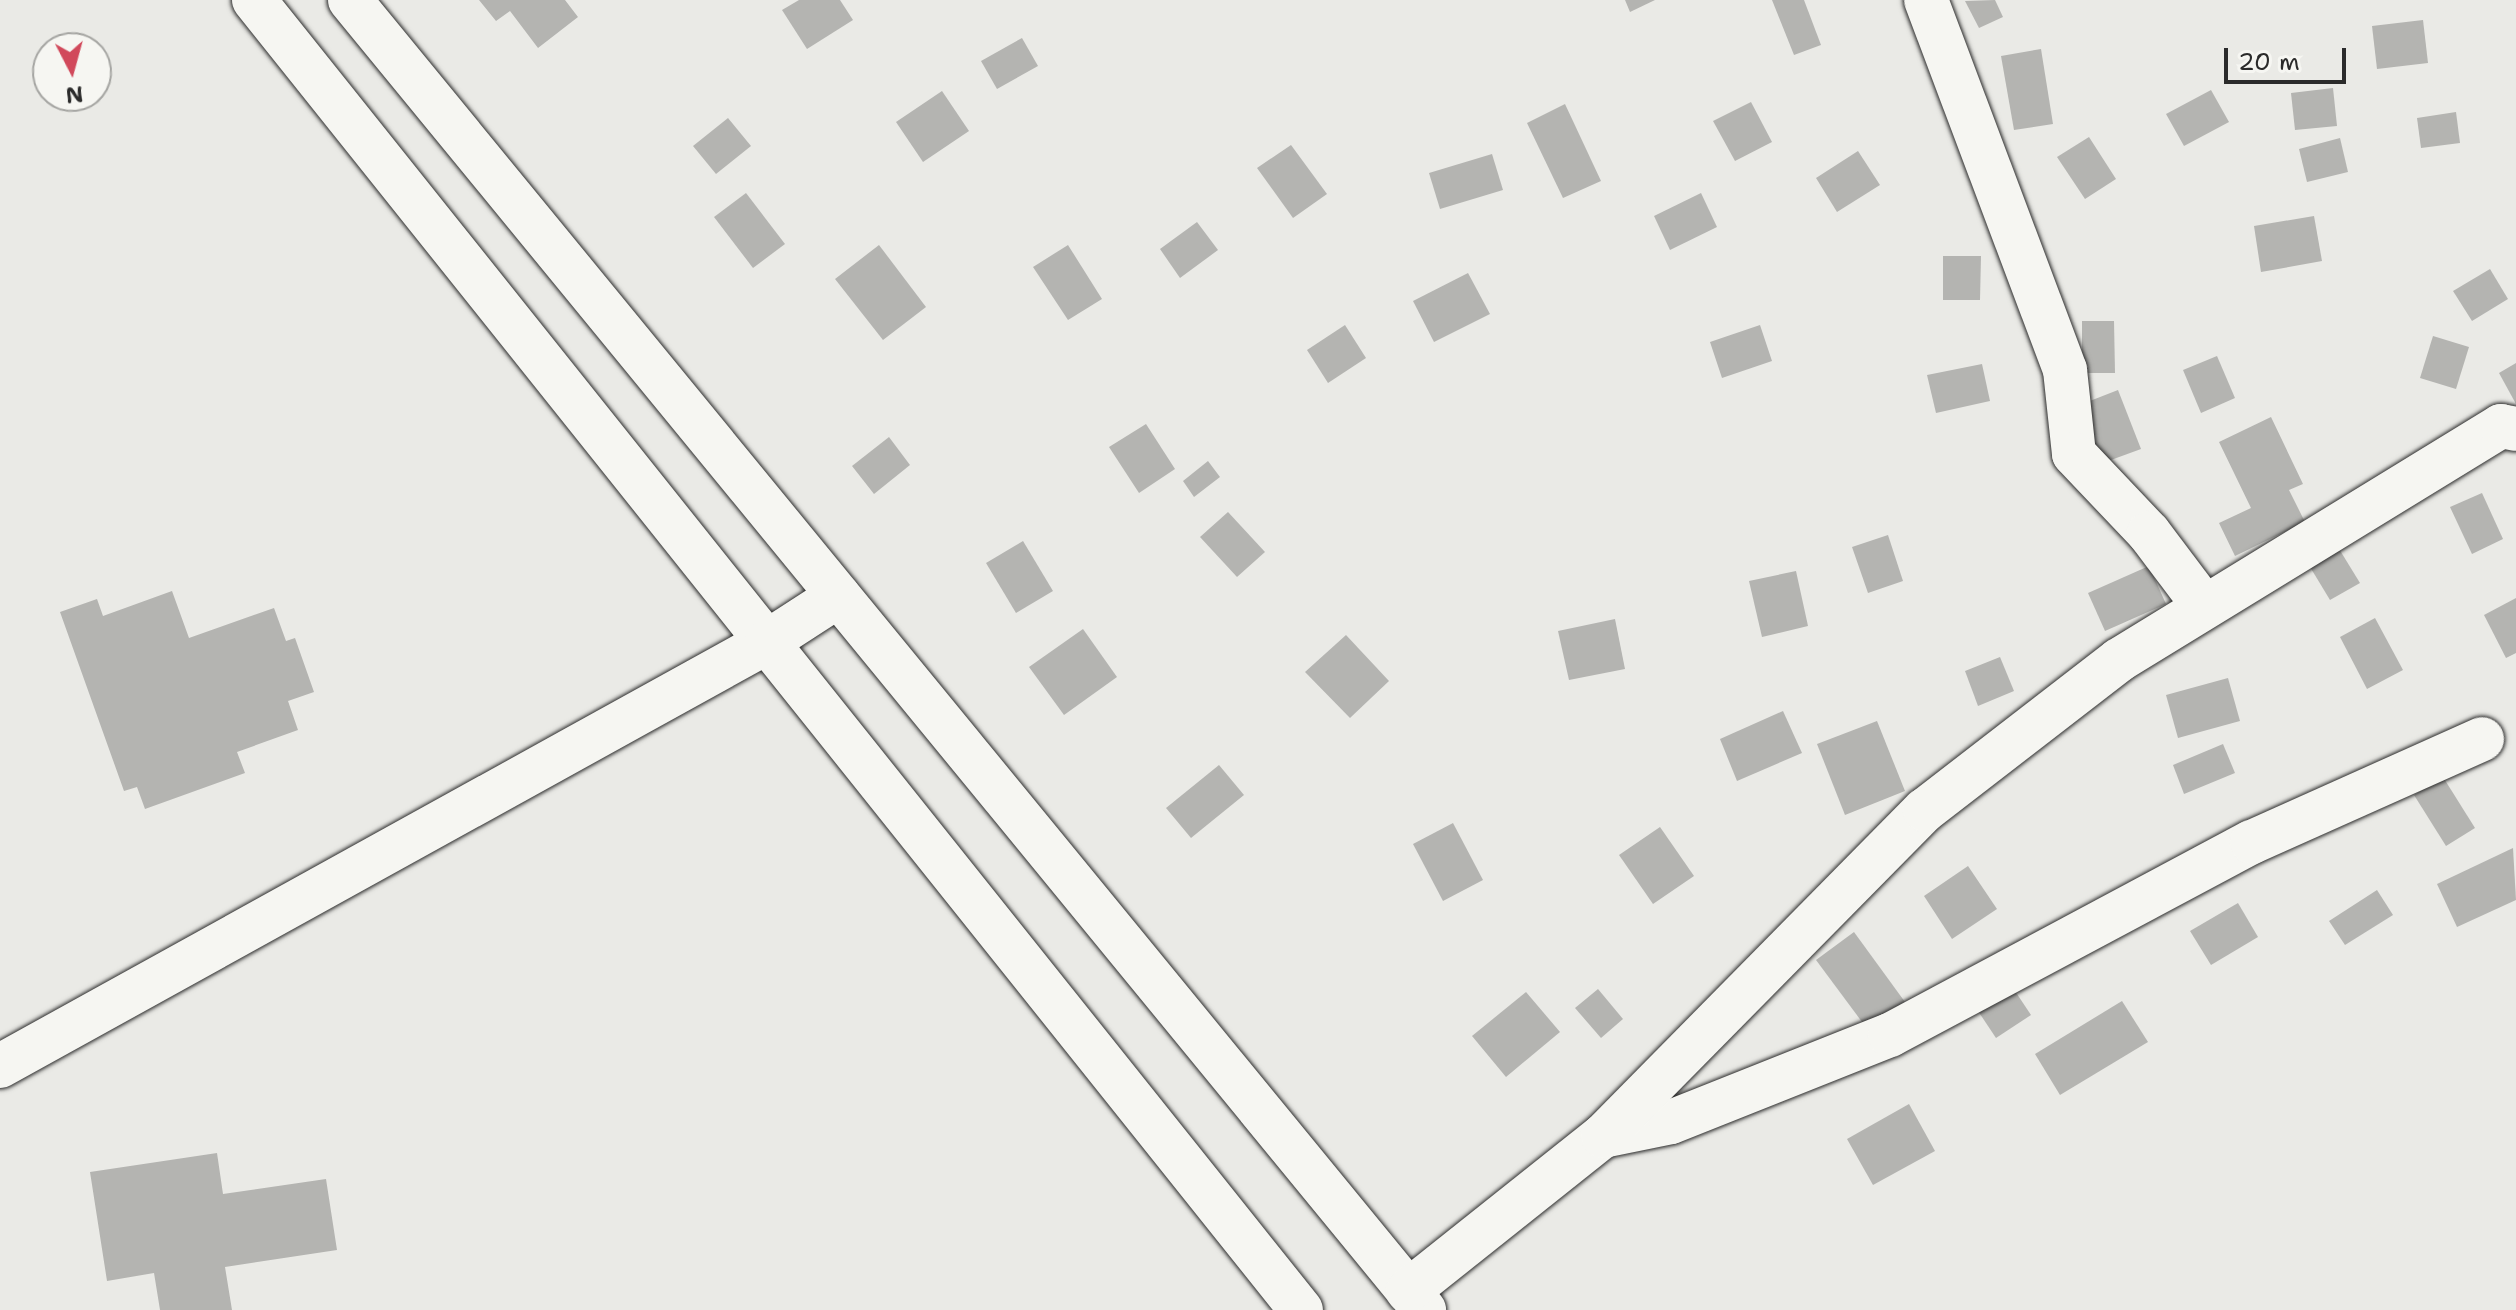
<!DOCTYPE html>
<style>
body{margin:0}
#map{position:relative;width:2516px;height:1310px;overflow:hidden;background:#eaeae6;font-family:"Shantell Sans",sans-serif}
div>[style]{position:absolute}
.building>*{inset:0;background:#b4b4b1}
.roads{filter:drop-shadow(0 0 2px #2b2b2b) drop-shadow(0 0 2px #2b2b2b)}
.minor>*{height:44px;margin:-22px;padding:0 22px;transform-origin:22px;border-radius:22px;background:#f6f6f2}
span{translate:-50% -50%;white-space:nowrap;text-align:center;line-height:1.15;-webkit-text-stroke:6px #f6f6f2;paint-order:stroke}
.north{position:absolute;left:32px;top:32px;width:80px;height:80px;box-sizing:border-box;background:#f6f6f2;border:2px solid #a5a5a2;border-radius:50%;rotate:174deg;font-size:22px;font-weight:700;line-height:32px;text-align:center;color:#2b2b2b}
.north::after{content:'';display:block;margin:auto;width:28px;height:36px;background:#d1495b;clip-path:polygon(50% 0,100% 100%,50% 72%,0 100%)}
.scale{position:absolute;left:2224px;top:48px;width:122px;height:36px;box-sizing:border-box;border:4px solid #2b2b2b;border-top:0;padding-left:10px;font-size:24px;line-height:28px;white-space:nowrap;color:#2b2b2b;-webkit-text-stroke:6px #f6f6f2;paint-order:stroke}
</style>
<div id="map">
<div class="building">
<div style="clip-path:polygon(479px 0,565px 0,578px 17px,538px 48px,510px 11px,496px 21px)"></div>
<div style="clip-path:polygon(799px 0,840px 0,853px 20px,807px 49px,782px 10px)"></div>
<div style="clip-path:polygon(1625px 0,1655px 0,1630px 12px)"></div>
<div style="clip-path:polygon(1772px 0,1804px 0,1821px 45px,1794px 55px)"></div>
<div style="clip-path:polygon(1995px 0,2003px 17px,1979px 28px,1965px 1px)"></div>
<div style="clip-path:polygon(2423px 20px,2428px 63px,2377px 69px,2372px 26px)"></div>
<div style="clip-path:polygon(1022px 38px,1038px 66px,997px 89px,981px 61px)"></div>
<div style="clip-path:polygon(2041px 49px,2053px 124px,2014px 130px,2001px 56px)"></div>
<div style="clip-path:polygon(2333px 88px,2337px 126px,2295px 130px,2291px 93px)"></div>
<div style="clip-path:polygon(2211px 90px,2229px 122px,2184px 146px,2166px 114px)"></div>
<div style="clip-path:polygon(942px 91px,969px 131px,923px 162px,896px 122px)"></div>
<div style="clip-path:polygon(1751px 102px,1772px 142px,1735px 161px,1713px 121px)"></div>
<div style="clip-path:polygon(1565px 104px,1601px 181px,1563px 198px,1527px 123px)"></div>
<div style="clip-path:polygon(2456px 112px,2460px 143px,2421px 148px,2417px 118px)"></div>
<div style="clip-path:polygon(728px 118px,751px 146px,716px 174px,693px 146px)"></div>
<div style="clip-path:polygon(2089px 137px,2116px 179px,2085px 199px,2057px 157px)"></div>
<div style="clip-path:polygon(2340px 138px,2348px 172px,2307px 182px,2299px 149px)"></div>
<div style="clip-path:polygon(1291px 145px,1327px 194px,1293px 218px,1257px 168px)"></div>
<div style="clip-path:polygon(1858px 151px,1880px 185px,1837px 212px,1816px 178px)"></div>
<div style="clip-path:polygon(1492px 154px,1503px 190px,1440px 209px,1429px 173px)"></div>
<div style="clip-path:polygon(746px 193px,785px 244px,753px 268px,714px 217px)"></div>
<div style="clip-path:polygon(1701px 193px,1717px 227px,1670px 250px,1654px 216px)"></div>
<div style="clip-path:polygon(2314px 216px,2322px 261px,2261px 272px,2254px 226px)"></div>
<div style="clip-path:polygon(1197px 222px,1218px 250px,1180px 278px,1160px 249px)"></div>
<div style="clip-path:polygon(879px 245px,926px 307px,883px 340px,835px 279px)"></div>
<div style="clip-path:polygon(1068px 245px,1102px 299px,1068px 320px,1033px 267px)"></div>
<div style="clip-path:polygon(1943px 256px,1981px 256px,1980px 300px,1943px 300px)"></div>
<div style="clip-path:polygon(2490px 269px,2508px 299px,2472px 321px,2453px 291px)"></div>
<div style="clip-path:polygon(1468px 273px,1490px 314px,1434px 342px,1413px 301px)"></div>
<div style="clip-path:polygon(2082px 321px,2114px 321px,2115px 373px,2082px 373px)"></div>
<div style="clip-path:polygon(1345px 325px,1366px 358px,1328px 383px,1307px 350px)"></div>
<div style="clip-path:polygon(1760px 325px,1772px 361px,1722px 378px,1710px 342px)"></div>
<div style="clip-path:polygon(2433px 336px,2469px 347px,2456px 389px,2420px 378px)"></div>
<div style="clip-path:polygon(2217px 356px,2235px 398px,2201px 413px,2183px 370px)"></div>
<div style="clip-path:polygon(2516px 363px,2516px 404px,2499px 373px)"></div>
<div style="clip-path:polygon(1982px 364px,1990px 401px,1936px 413px,1927px 375px)"></div>
<div style="clip-path:polygon(2118px 390px,2141px 449px,2100px 464px,2077px 406px)"></div>
<div style="clip-path:polygon(2271px 417px,2303px 484px,2289px 490px,2305px 522px,2235px 556px,2219px 523px,2251px 508px,2219px 442px)"></div>
<div style="clip-path:polygon(1146px 424px,1175px 469px,1139px 493px,1109px 447px)"></div>
<div style="clip-path:polygon(889px 437px,910px 465px,874px 494px,852px 466px)"></div>
<div style="clip-path:polygon(1208px 461px,1220px 477px,1194px 497px,1183px 481px)"></div>
<div style="clip-path:polygon(2482px 493px,2503px 539px,2472px 554px,2450px 507px)"></div>
<div style="clip-path:polygon(1228px 512px,1265px 552px,1237px 577px,1200px 537px)"></div>
<div style="clip-path:polygon(1888px 535px,1903px 581px,1868px 593px,1852px 547px)"></div>
<div style="clip-path:polygon(2333px 539px,2360px 583px,2330px 600px,2304px 557px)"></div>
<div style="clip-path:polygon(1023px 541px,1053px 591px,1016px 613px,986px 563px)"></div>
<div style="clip-path:polygon(2149px 566px,2166px 604px,2105px 631px,2088px 593px)"></div>
<div style="clip-path:polygon(1796px 571px,1808px 626px,1762px 637px,1749px 581px)"></div>
<div style="clip-path:polygon(172px 591px,189px 638px,274px 608px,286px 641px,295px 638px,314px 692px,288px 701px,298px 730px,237px 752px,245px 773px,145px 809px,137px 787px,124px 791px,60px 612px,97px 599px,103px 616px)"></div>
<div style="clip-path:polygon(2516px 598px,2516px 653px,2506px 658px,2484px 615px)"></div>
<div style="clip-path:polygon(2375px 618px,2403px 670px,2367px 689px,2340px 637px)"></div>
<div style="clip-path:polygon(1615px 619px,1625px 669px,1569px 680px,1558px 631px)"></div>
<div style="clip-path:polygon(1083px 629px,1117px 677px,1064px 715px,1029px 667px)"></div>
<div style="clip-path:polygon(1346px 635px,1389px 681px,1350px 718px,1305px 672px)"></div>
<div style="clip-path:polygon(2000px 657px,2014px 691px,1978px 706px,1965px 671px)"></div>
<div style="clip-path:polygon(2228px 678px,2240px 721px,2178px 738px,2166px 695px)"></div>
<div style="clip-path:polygon(1783px 711px,1802px 753px,1737px 781px,1720px 739px)"></div>
<div style="clip-path:polygon(1877px 721px,1905px 791px,1845px 815px,1817px 744px)"></div>
<div style="clip-path:polygon(2223px 744px,2235px 773px,2184px 794px,2173px 765px)"></div>
<div style="clip-path:polygon(1219px 765px,1244px 795px,1191px 838px,1166px 808px)"></div>
<div style="clip-path:polygon(2443px 777px,2475px 828px,2446px 846px,2414px 795px)"></div>
<div style="clip-path:polygon(1453px 823px,1483px 880px,1443px 901px,1413px 844px)"></div>
<div style="clip-path:polygon(1660px 827px,1694px 876px,1653px 904px,1619px 855px)"></div>
<div style="clip-path:polygon(2513px 848px,2516px 900px,2457px 927px,2437px 884px)"></div>
<div style="clip-path:polygon(1968px 866px,1997px 909px,1952px 939px,1924px 896px)"></div>
<div style="clip-path:polygon(2377px 890px,2393px 915px,2345px 945px,2329px 921px)"></div>
<div style="clip-path:polygon(2238px 903px,2258px 937px,2211px 965px,2190px 931px)"></div>
<div style="clip-path:polygon(1854px 932px,1905px 1002px,1868px 1030px,1816px 960px)"></div>
<div style="clip-path:polygon(2013px 988px,2031px 1015px,1996px 1038px,1978px 1011px)"></div>
<div style="clip-path:polygon(1598px 989px,1623px 1019px,1601px 1038px,1575px 1008px)"></div>
<div style="clip-path:polygon(1526px 992px,1560px 1032px,1506px 1077px,1472px 1036px)"></div>
<div style="clip-path:polygon(2122px 1001px,2148px 1042px,2060px 1095px,2035px 1054px)"></div>
<div style="clip-path:polygon(1909px 1104px,1935px 1151px,1873px 1185px,1847px 1139px)"></div>
<div style="clip-path:polygon(217px 1153px,223px 1194px,326px 1179px,337px 1250px,225px 1267px,232px 1310px,160px 1310px,154px 1273px,107px 1281px,90px 1172px)"></div>
</div>
<div class="roads">
<div class="minor">
<div style="left:254px;top:0;width:1677px;rotate:51.37deg"></div>
<div style="left:350px;top:0;width:1694px;rotate:50.65deg"></div>
<div style="left:1926px;top:0;width:395px;rotate:69.4deg"></div>
<div style="left:2065px;top:370px;width:84px;rotate:83.9deg"></div>
<div style="left:2074px;top:454px;width:109px;rotate:46.5deg"></div>
<div style="left:2149px;top:533px;width:91px;rotate:53deg"></div>
<div style="left:0;top:1066px;width:876px;rotate:-28.93deg"></div>
<div style="left:767px;top:642px;width:85px;rotate:-32.9deg"></div>
<div style="left:1603px;top:1136px;width:69px;rotate:-11.6deg"></div>
<div style="left:1671px;top:1122px;width:236px;rotate:-21.7deg"></div>
<div style="left:1890px;top:1035px;width:410px;rotate:-28.1deg"></div>
<div style="left:2252px;top:842px;width:252px;rotate:-24.1deg"></div>
<div style="left:1408px;top:1291px;width:249px;rotate:-38.5deg"></div>
<div style="left:1603px;top:1136px;width:458px;rotate:-45.4deg"></div>
<div style="left:1925px;top:810px;width:245px;rotate:-37.7deg"></div>
<div style="left:2119px;top:660px;width:448px;rotate:-31.5deg"></div>
<div style="left:2501px;top:426px;width:15px;rotate:11deg"></div>
</div>
</div>
<div class="north">N</div>
<div class="scale">20 m</div>
</div>
